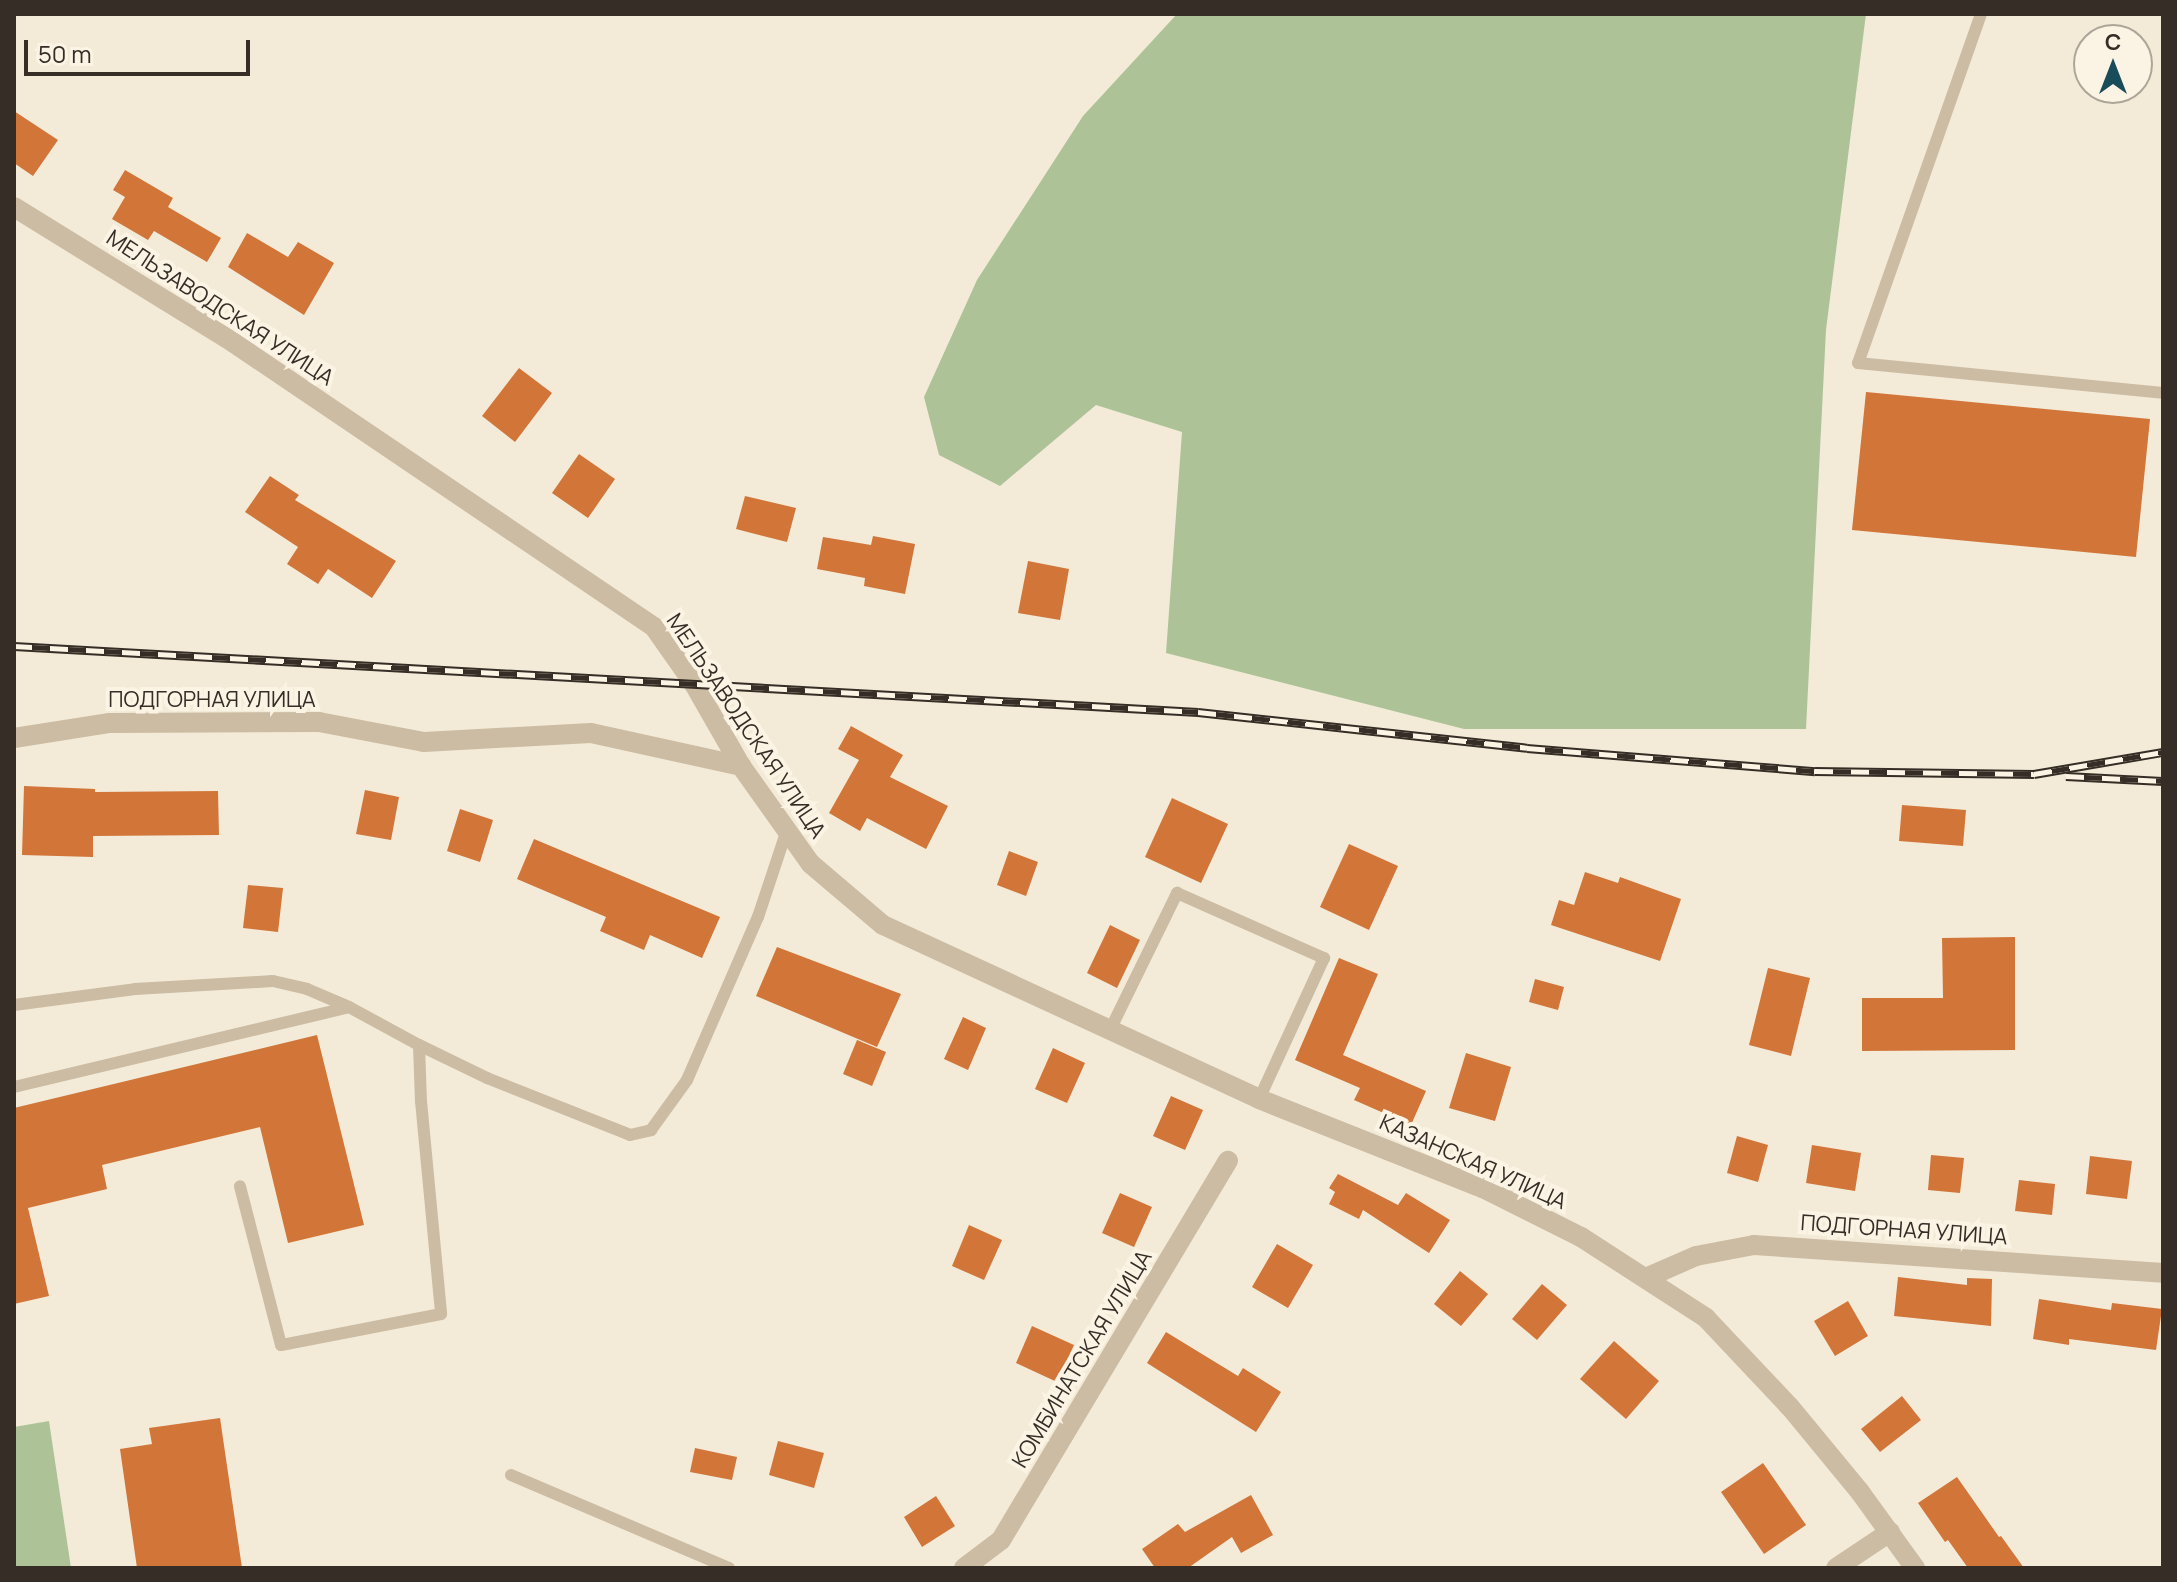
<!DOCTYPE html>
<meta charset="utf-8">
<style>
body{margin:0}
#map{position:relative;width:2177px;height:1582px;overflow:hidden;background:#f3ebd8;font-family:Manrope,sans-serif}
div>[style]{position:absolute}
.green>*{inset:0;background:#adc397}
.building>*{inset:0;background:#d17538}
.lane>*{height:12px;margin:-6px;padding:0 6px;transform-origin:6px;border-radius:6px;background:#ccbca3}
.street>*{height:20px;margin:-10px;padding:0 10px;transform-origin:10px;border-radius:10px;background:#ccbca3}
.rail>*{height:9px;margin-top:-4.5px;transform-origin:0;background:repeating-linear-gradient(90deg,#fbf4e4 0 18px,#362e26 0 36px);box-sizing:border-box;border-block:2px solid #362e26}
span{translate:-50% -50%;white-space:nowrap;text-align:center;line-height:1.15;-webkit-text-stroke:8px #fbf4e4;paint-order:stroke}
.street-label{font-size:22px;color:#362e26}
.frame{position:absolute;inset:0;border:16px solid #362e26;pointer-events:none}
.north{position:absolute;left:2073px;top:24px;width:80px;height:80px;box-sizing:border-box;background:#fbf4e4;border:2px solid #aca598;border-radius:50%;rotate:0deg;font-size:22px;font-weight:700;line-height:32px;text-align:center;color:#362e26}
.north::after{content:'';display:block;margin:auto;width:28px;height:36px;background:#184c5b;clip-path:polygon(50% 0,100% 100%,50% 72%,0 100%)}
.scale{position:absolute;left:24px;top:40px;width:226px;height:36px;box-sizing:border-box;border:4px solid #362e26;border-top:0;padding-left:10px;font-size:24px;line-height:28px;white-space:nowrap;color:#362e26;-webkit-text-stroke:6px #fbf4e4;paint-order:stroke}
</style>
<div id="map">
<div class="green">
<div style="clip-path:polygon(1177px 14px,1866px 14px,1826px 330px,1806px 729px,1464px 729px,1166px 653px,1182px 432px,1096px 405px,1000px 486px,939px 455px,924px 397px,977px 280px,1083px 116px)"></div>
<div style="clip-path:polygon(49px 1421px,71px 1568px,14px 1568px,14px 1427px)"></div>
</div>
<div class="building">
<div style="clip-path:polygon(14px 111px,58px 140px,33px 176px,14px 163px)"></div>
<div style="clip-path:polygon(125px 170px,173px 198px,168px 207px,221px 238px,207px 262px,154px 231px,148px 240px,112px 219px,125px 197px,113px 190px)"></div>
<div style="clip-path:polygon(247px 233px,288px 257px,298px 242px,334px 263px,304px 315px,228px 267px)"></div>
<div style="clip-path:polygon(519px 368px,552px 393px,515px 442px,482px 416px)"></div>
<div style="clip-path:polygon(1866px 392px,2150px 419px,2136px 557px,1852px 530px)"></div>
<div style="clip-path:polygon(579px 454px,615px 479px,588px 518px,552px 493px)"></div>
<div style="clip-path:polygon(270px 476px,299px 495px,295px 500px,396px 561px,372px 598px,328px 569px,318px 584px,287px 564px,298px 547px,245px 512px)"></div>
<div style="clip-path:polygon(745px 496px,796px 508px,787px 542px,736px 529px)"></div>
<div style="clip-path:polygon(873px 536px,915px 544px,905px 594px,864px 586px,865px 578px,817px 569px,823px 537px,871px 545px)"></div>
<div style="clip-path:polygon(1028px 561px,1069px 569px,1060px 620px,1018px 613px)"></div>
<div style="clip-path:polygon(851px 726px,903px 755px,890px 777px,948px 806px,926px 849px,867px 818px,860px 831px,829px 813px,859px 760px,838px 749px)"></div>
<div style="clip-path:polygon(24px 786px,95px 789px,95px 792px,218px 791px,219px 835px,93px 836px,93px 857px,22px 855px)"></div>
<div style="clip-path:polygon(365px 790px,399px 797px,391px 840px,356px 834px)"></div>
<div style="clip-path:polygon(1172px 798px,1228px 824px,1201px 883px,1145px 857px)"></div>
<div style="clip-path:polygon(1902px 805px,1966px 810px,1963px 846px,1899px 841px)"></div>
<div style="clip-path:polygon(460px 809px,493px 820px,480px 862px,447px 851px)"></div>
<div style="clip-path:polygon(534px 839px,720px 917px,702px 958px,650px 935px,644px 950px,600px 931px,606px 917px,517px 879px)"></div>
<div style="clip-path:polygon(1349px 844px,1398px 866px,1369px 930px,1320px 907px)"></div>
<div style="clip-path:polygon(1009px 851px,1038px 862px,1026px 896px,997px 885px)"></div>
<div style="clip-path:polygon(1585px 872px,1618px 883px,1620px 877px,1681px 899px,1660px 961px,1551px 925px,1559px 900px,1574px 905px)"></div>
<div style="clip-path:polygon(248px 885px,283px 888px,278px 932px,243px 928px)"></div>
<div style="clip-path:polygon(1110px 925px,1140px 940px,1117px 988px,1087px 973px)"></div>
<div style="clip-path:polygon(2015px 937px,2015px 1050px,1862px 1051px,1862px 998px,1943px 998px,1942px 938px)"></div>
<div style="clip-path:polygon(777px 947px,901px 994px,877px 1047px,756px 996px)"></div>
<div style="clip-path:polygon(1339px 958px,1378px 974px,1343px 1055px,1426px 1091px,1411px 1125px,1354px 1100px,1360px 1088px,1295px 1060px)"></div>
<div style="clip-path:polygon(1768px 968px,1810px 978px,1791px 1056px,1749px 1045px)"></div>
<div style="clip-path:polygon(1535px 979px,1564px 987px,1558px 1010px,1529px 1002px)"></div>
<div style="clip-path:polygon(963px 1017px,986px 1028px,968px 1070px,944px 1059px)"></div>
<div style="clip-path:polygon(317px 1035px,364px 1225px,288px 1243px,260px 1127px,102px 1165px,107px 1189px,28px 1208px,49px 1296px,14px 1304px,14px 1108px)"></div>
<div style="clip-path:polygon(857px 1040px,886px 1052px,872px 1086px,843px 1074px)"></div>
<div style="clip-path:polygon(1053px 1048px,1085px 1063px,1067px 1103px,1035px 1089px)"></div>
<div style="clip-path:polygon(1466px 1053px,1511px 1067px,1495px 1121px,1449px 1108px)"></div>
<div style="clip-path:polygon(1171px 1096px,1203px 1110px,1185px 1150px,1153px 1136px)"></div>
<div style="clip-path:polygon(1737px 1136px,1768px 1145px,1758px 1182px,1727px 1173px)"></div>
<div style="clip-path:polygon(1812px 1145px,1861px 1153px,1855px 1191px,1806px 1183px)"></div>
<div style="clip-path:polygon(1931px 1155px,1964px 1158px,1960px 1193px,1928px 1190px)"></div>
<div style="clip-path:polygon(2090px 1156px,2132px 1161px,2127px 1199px,2086px 1194px)"></div>
<div style="clip-path:polygon(1338px 1174px,1398px 1205px,1406px 1193px,1450px 1220px,1429px 1253px,1363px 1210px,1359px 1219px,1329px 1204px,1335px 1192px,1329px 1188px)"></div>
<div style="clip-path:polygon(2019px 1180px,2055px 1184px,2052px 1215px,2015px 1211px)"></div>
<div style="clip-path:polygon(1120px 1193px,1152px 1207px,1134px 1247px,1102px 1233px)"></div>
<div style="clip-path:polygon(969px 1225px,1002px 1240px,984px 1280px,952px 1266px)"></div>
<div style="clip-path:polygon(1277px 1244px,1313px 1265px,1288px 1308px,1252px 1287px)"></div>
<div style="clip-path:polygon(1460px 1271px,1488px 1294px,1461px 1326px,1434px 1304px)"></div>
<div style="clip-path:polygon(1898px 1277px,1967px 1285px,1967px 1278px,1992px 1279px,1991px 1326px,1894px 1316px)"></div>
<div style="clip-path:polygon(1542px 1284px,1567px 1305px,1537px 1340px,1512px 1319px)"></div>
<div style="clip-path:polygon(2039px 1299px,2111px 1310px,2112px 1303px,2162px 1309px,2156px 1350px,2069px 1339px,2069px 1345px,2033px 1339px)"></div>
<div style="clip-path:polygon(1848px 1301px,1868px 1336px,1835px 1356px,1814px 1321px)"></div>
<div style="clip-path:polygon(1032px 1326px,1074px 1345px,1057px 1382px,1016px 1363px)"></div>
<div style="clip-path:polygon(1166px 1332px,1238px 1376px,1243px 1368px,1281px 1392px,1256px 1432px,1147px 1363px)"></div>
<div style="clip-path:polygon(1614px 1341px,1659px 1381px,1626px 1419px,1580px 1379px)"></div>
<div style="clip-path:polygon(1902px 1396px,1921px 1420px,1880px 1452px,1861px 1429px)"></div>
<div style="clip-path:polygon(220px 1418px,242px 1568px,137px 1568px,120px 1449px,152px 1444px,149px 1428px)"></div>
<div style="clip-path:polygon(778px 1441px,824px 1453px,814px 1488px,769px 1475px)"></div>
<div style="clip-path:polygon(695px 1448px,737px 1457px,732px 1480px,690px 1472px)"></div>
<div style="clip-path:polygon(1763px 1463px,1806px 1525px,1764px 1554px,1721px 1492px)"></div>
<div style="clip-path:polygon(1957px 1477px,1999px 1537px,2001px 1536px,2024px 1568px,1968px 1568px,1948px 1540px,1945px 1542px,1918px 1503px)"></div>
<div style="clip-path:polygon(1251px 1495px,1273px 1535px,1241px 1553px,1232px 1537px,1188px 1568px,1155px 1568px,1142px 1549px,1178px 1524px,1185px 1532px)"></div>
<div style="clip-path:polygon(936px 1496px,955px 1526px,922px 1547px,904px 1517px)"></div>
</div>
<div class="lane">
<div style="left:1981px;top:14px;width:370px;rotate:109.4deg"></div>
<div style="left:1858px;top:363px;width:306px;rotate:5.6deg"></div>
<div style="left:14px;top:1005px;width:122px;rotate:-7.5deg"></div>
<div style="left:135px;top:989px;width:138px;rotate:-3.3deg"></div>
<div style="left:273px;top:981px;width:35px;rotate:13deg"></div>
<div style="left:307px;top:989px;width:46px;rotate:23.2deg"></div>
<div style="left:349px;top:1007px;width:80px;rotate:28.5deg"></div>
<div style="left:419px;top:1045px;width:56px;rotate:88deg"></div>
<div style="left:421px;top:1101px;width:214px;rotate:84.6deg"></div>
<div style="left:441px;top:1314px;width:163px;rotate:169deg"></div>
<div style="left:281px;top:1345px;width:164px;rotate:-104.5deg"></div>
<div style="left:1110px;top:1030px;width:153px;rotate:-63.9deg"></div>
<div style="left:1177px;top:893px;width:161px;rotate:23.9deg"></div>
<div style="left:1324px;top:958px;width:155px;rotate:114.7deg"></div>
<div style="left:419px;top:1045px;width:76px;rotate:25.9deg"></div>
<div style="left:487px;top:1078px;width:154px;rotate:21.7deg"></div>
<div style="left:630px;top:1135px;width:22px;rotate:-13deg"></div>
<div style="left:651px;top:1130px;width:62px;rotate:-54.2deg"></div>
<div style="left:687px;top:1080px;width:178px;rotate:-66.5deg"></div>
<div style="left:758px;top:917px;width:92px;rotate:-71.6deg"></div>
<div style="left:14px;top:1087px;width:344px;rotate:-13.4deg"></div>
<div style="left:511px;top:1475px;width:237px;rotate:23.1deg"></div>
</div>
<div class="street">
<div style="left:14px;top:207px;width:259px;rotate:31.7deg"></div>
<div style="left:234px;top:343px;width:507px;rotate:34.07deg"></div>
<div style="left:654px;top:627px;width:70px;rotate:54.9deg"></div>
<div style="left:694px;top:684px;width:95px;rotate:60.2deg"></div>
<div style="left:741px;top:766px;width:120px;rotate:54.5deg"></div>
<div style="left:811px;top:864px;width:94px;rotate:40.3deg"></div>
<div style="left:883px;top:925px;width:414px;rotate:24.8deg"></div>
<div style="left:1259px;top:1099px;width:241px;rotate:21.7deg"></div>
<div style="left:1483px;top:1188px;width:110px;rotate:26.6deg"></div>
<div style="left:1581px;top:1237px;width:149px;rotate:32.9deg"></div>
<div style="left:1706px;top:1318px;width:122px;rotate:46.7deg"></div>
<div style="left:1790px;top:1407px;width:110px;rotate:50.5deg"></div>
<div style="left:1860px;top:1492px;width:94px;rotate:54.1deg"></div>
<div style="left:14px;top:738px;width:97px;rotate:-8.9deg"></div>
<div style="left:110px;top:723px;width:209px;rotate:-0.3deg"></div>
<div style="left:319px;top:722px;width:107px;rotate:10.8deg"></div>
<div style="left:424px;top:742px;width:167px;rotate:-3.1deg"></div>
<div style="left:591px;top:733px;width:154px;rotate:12.4deg"></div>
<div style="left:1648px;top:1277px;width:52px;rotate:-23.6deg"></div>
<div style="left:1696px;top:1256px;width:59px;rotate:-10.7deg"></div>
<div style="left:1754px;top:1245px;width:410px;rotate:3.9deg"></div>
<div style="left:964px;top:1568px;width:46px;rotate:-37.1deg"></div>
<div style="left:1001px;top:1540px;width:442px;rotate:-59.1deg"></div>
<div style="left:1836px;top:1568px;width:65px;rotate:-33.7deg"></div>
</div>
<div class="rail">
<div style="left:14px;top:646px;width:1186px;rotate:3.19deg"></div>
<div style="left:1198px;top:712px;width:331px;rotate:6.2deg"></div>
<div style="left:1527px;top:748px;width:289px;rotate:4.6deg"></div>
<div style="left:1815px;top:771px;width:219px;rotate:0.8deg"></div>
<div style="left:2034px;top:774px;width:131px;rotate:-9.7deg"></div>
<div style="left:2066px;top:776px;width:97px;rotate:3deg"></div>
</div>
<div class="street-label">
<span style="left:220px;top:308px;rotate:33deg">МЕЛЬЗАВОДСКАЯ УЛИЦА</span>
<span style="left:212px;top:700px">ПОДГОРНАЯ УЛИЦА</span>
<span style="left:746px;top:726px;rotate:56deg">МЕЛЬЗАВОДСКАЯ УЛИЦА</span>
<span style="left:1473px;top:1162px;rotate:24deg">КАЗАНСКАЯ УЛИЦА</span>
<span style="left:1904px;top:1230px;rotate:4deg">ПОДГОРНАЯ УЛИЦА</span>
<span style="left:1082px;top:1359px;rotate:-59deg">КОМБИНАТСКАЯ УЛИЦА</span>
</div>
<div class="frame"></div>
<div class="north">С</div>
<div class="scale">50 m</div>
</div>
